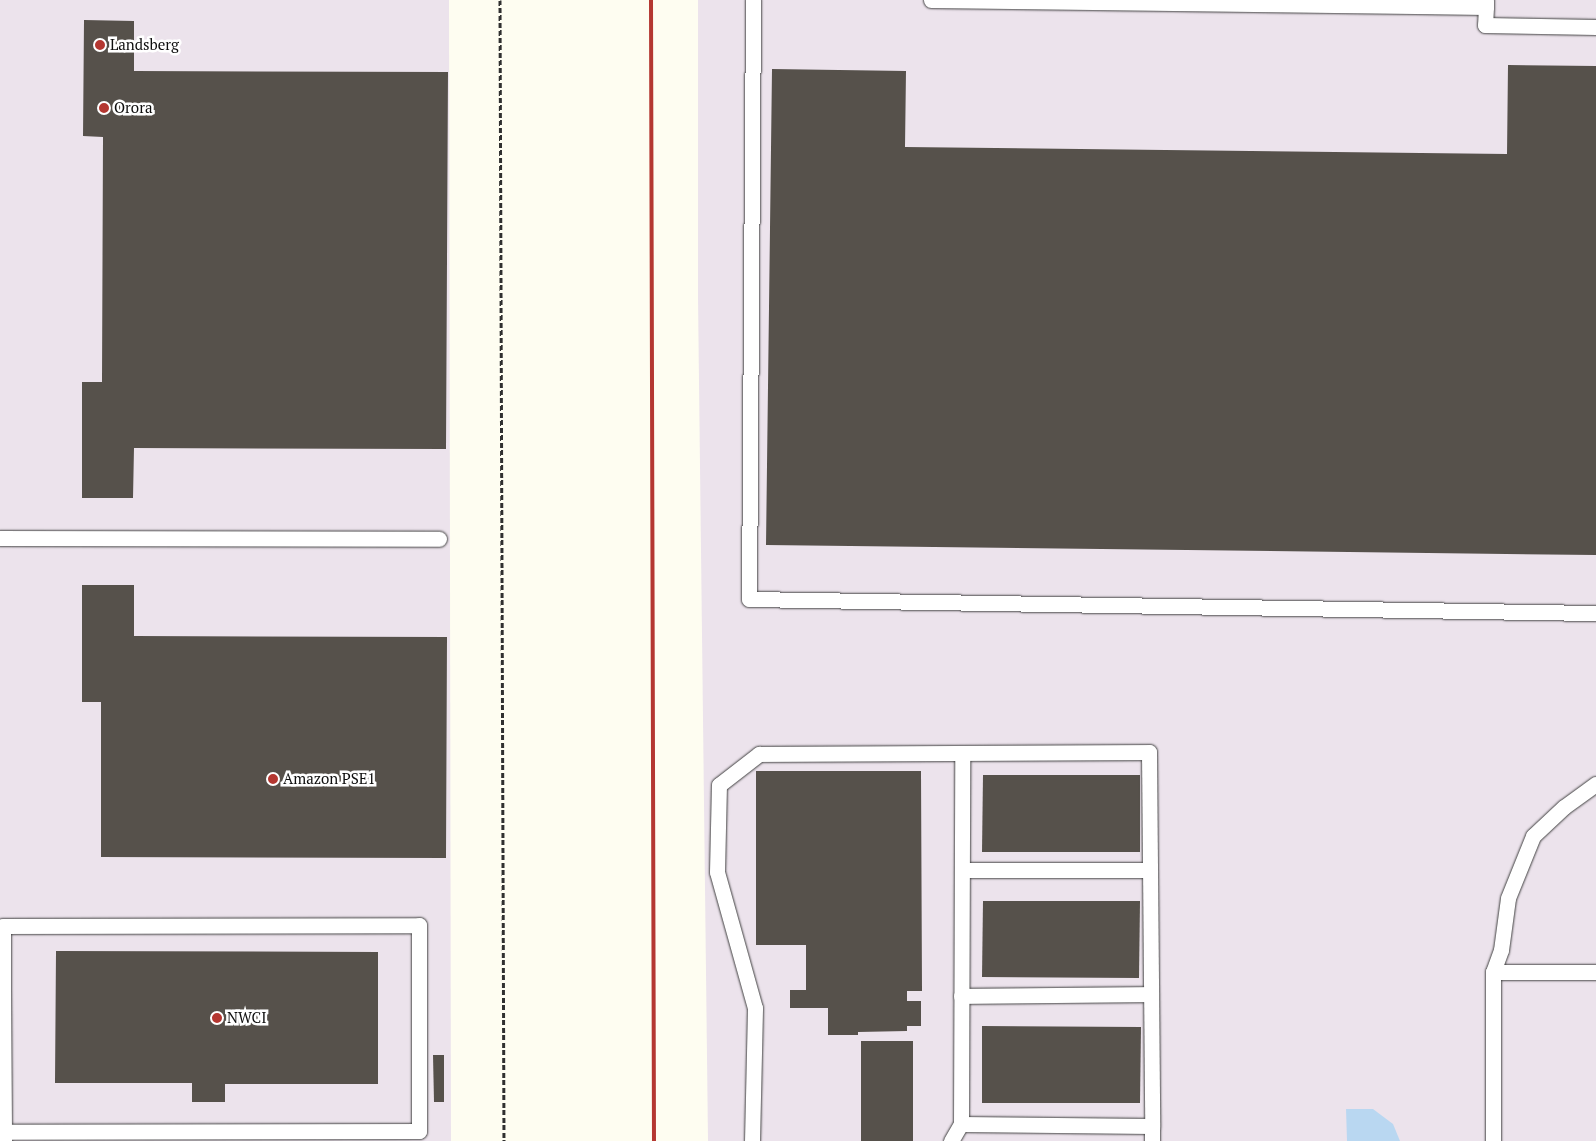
<!DOCTYPE html>
<style>
body{margin:0}
#map{position:relative;width:1596px;height:1141px;overflow:hidden;background:#fefdf1;font-family:"PT Serif",serif}
div>[style]{position:absolute}
.industrial>*{inset:0;background:#ece3ec}
.water>*{inset:0;background:#b9d7f1}
.building>*{inset:0;background:#56514b}
.path>*{height:3px;margin-top:-1.5px;transform-origin:0;background:repeating-linear-gradient(90deg,#303030 0 5px,transparent 0 7.5px)}
.roads{filter:drop-shadow(0 0 1px #414141) drop-shadow(0 0 1px #414141)}
.service>*{height:15px;margin:-7.5px;padding:0 7.5px;transform-origin:7.5px;border-radius:7.5px;background:#fff}
.rail>*{height:4px;margin:-2px;padding:0 2px;transform-origin:2px;border-radius:2px;background:#b43731}
.dots>*{width:14px;height:14px;translate:-50% -50%;box-sizing:border-box;border:2px solid #fff;border-radius:50%}
span{translate:-50% -50%;white-space:nowrap;text-align:center;line-height:1.15;-webkit-text-stroke:5px #fff;paint-order:stroke}
.poi-label{font-size:15px;color:#0e0e0e}
.left{translate:0 -50%;text-align:left}
</style>
<div id="map">
<div class="industrial">
<div style="clip-path:polygon(0 0,449px 0,451px 1141px,0 1141px)"></div>
<div style="clip-path:polygon(698px 0,1596px 0,1596px 1141px,708px 1141px,698px 297px)"></div>
</div>
<div class="water">
<div style="clip-path:polygon(1346px 1109px,1373px 1109px,1393px 1124px,1400px 1141px,1347px 1141px)"></div>
</div>
<div class="building">
<div style="clip-path:polygon(84px 20px,134px 21px,134px 71px,448px 72px,446px 449px,134px 448px,133px 498px,82px 498px,82px 382px,102px 382px,103px 137px,83px 136px)"></div>
<div style="clip-path:polygon(1508px 65px,1596px 66px,1596px 555px,766px 545px,772px 69px,906px 71px,905px 147px,1507px 154px)"></div>
<div style="clip-path:polygon(82px 585px,134px 585px,134px 636px,447px 637px,446px 858px,101px 857px,101px 702px,82px 702px)"></div>
<div style="clip-path:polygon(756px 771px,921px 771px,922px 991px,907px 991px,907px 1001px,921px 1001px,921px 1026px,907px 1026px,907px 1031px,858px 1032px,858px 1035px,828px 1035px,828px 1008px,790px 1008px,790px 990px,806px 990px,806px 945px,756px 945px)"></div>
<div style="clip-path:polygon(983px 775px,1140px 775px,1140px 852px,982px 852px)"></div>
<div style="clip-path:polygon(983px 901px,1140px 901px,1139px 978px,982px 977px)"></div>
<div style="clip-path:polygon(56px 951px,378px 952px,378px 1084px,225px 1084px,225px 1102px,192px 1102px,192px 1083px,55px 1083px)"></div>
<div style="clip-path:polygon(982px 1026px,1141px 1027px,1140px 1103px,982px 1103px)"></div>
<div style="clip-path:polygon(861px 1041px,913px 1041px,913px 1141px,861px 1141px)"></div>
<div style="clip-path:polygon(433px 1055px,444px 1055px,444px 1102px,434px 1102px)"></div>
</div>
<div class="path">
<div style="left:500px;top:0;width:1141px;rotate:89.8deg"></div>
</div>
<div class="roads">
<div class="service">
<div style="left:753px;top:0;width:599px;rotate:90.38deg"></div>
<div style="left:749px;top:599px;width:847px;rotate:0.95deg"></div>
<div style="left:931px;top:0;width:555px;rotate:0.72deg"></div>
<div style="left:1486px;top:7px;width:7px;rotate:-90deg"></div>
<div style="left:1486px;top:7px;width:18px;rotate:93deg"></div>
<div style="left:1485px;top:25px;width:111px;rotate:1deg"></div>
<div style="left:0;top:538px;width:439px;rotate:0.1deg"></div>
<div style="left:962px;top:870px;width:188px"></div>
<div style="left:1493px;top:972px;width:23px;rotate:-70deg"></div>
<div style="left:1501px;top:950px;width:52px;rotate:-82.3deg"></div>
<div style="left:1508px;top:898px;width:67px;rotate:-68deg"></div>
<div style="left:1533px;top:836px;width:42px;rotate:-43.1deg"></div>
<div style="left:1564px;top:807px;width:39px;rotate:-36deg"></div>
<div style="left:0;top:989px;width:3px"></div>
<div style="left:3px;top:989px;width:152px;rotate:89.6deg"></div>
<div style="left:3px;top:989px;width:63px;rotate:-90deg"></div>
<div style="left:3px;top:926px;width:416px;rotate:-0.1deg"></div>
<div style="left:419px;top:925px;width:206px;rotate:90deg"></div>
<div style="left:419px;top:1131px;width:415px;rotate:179.9deg"></div>
<div style="left:961px;top:996px;width:190px;rotate:-0.6deg"></div>
<div style="left:961px;top:1124px;width:371px;rotate:-89.8deg"></div>
<div style="left:752px;top:1141px;width:133px;rotate:-88.7deg"></div>
<div style="left:755px;top:1008px;width:141px;rotate:-105.6deg"></div>
<div style="left:717px;top:872px;width:87px;rotate:-88.7deg"></div>
<div style="left:719px;top:785px;width:51px;rotate:-37.8deg"></div>
<div style="left:759px;top:754px;width:390px;rotate:-0.3deg"></div>
<div style="left:1149px;top:752px;width:374px;rotate:89.5deg"></div>
<div style="left:951px;top:1141px;width:20px;rotate:-60deg"></div>
<div style="left:961px;top:1124px;width:191px;rotate:0.6deg"></div>
<div style="left:1152px;top:1126px;width:15px;rotate:90deg"></div>
<div style="left:1493px;top:1141px;width:169px;rotate:-90deg"></div>
<div style="left:1493px;top:972px;width:103px"></div>
</div>
</div>
<div class="rail">
<div style="left:651px;top:0;width:1141px;rotate:89.85deg"></div>
</div>
<div class="dots">
<div style="left:100px;top:45px;background:#b43731"></div>
<div style="left:104px;top:108px;background:#b43731"></div>
<div style="left:273px;top:779px;background:#b43731"></div>
<div style="left:217px;top:1018px;background:#b43731"></div>
</div>
<div class="poi-label">
<span class="left" style="left:110px;top:45px">Landsberg</span>
<span class="left" style="left:114px;top:108px">Orora</span>
<span class="left" style="left:283px;top:779px">Amazon PSE1</span>
<span class="left" style="left:227px;top:1018px">NWCI</span>
</div>
</div>
